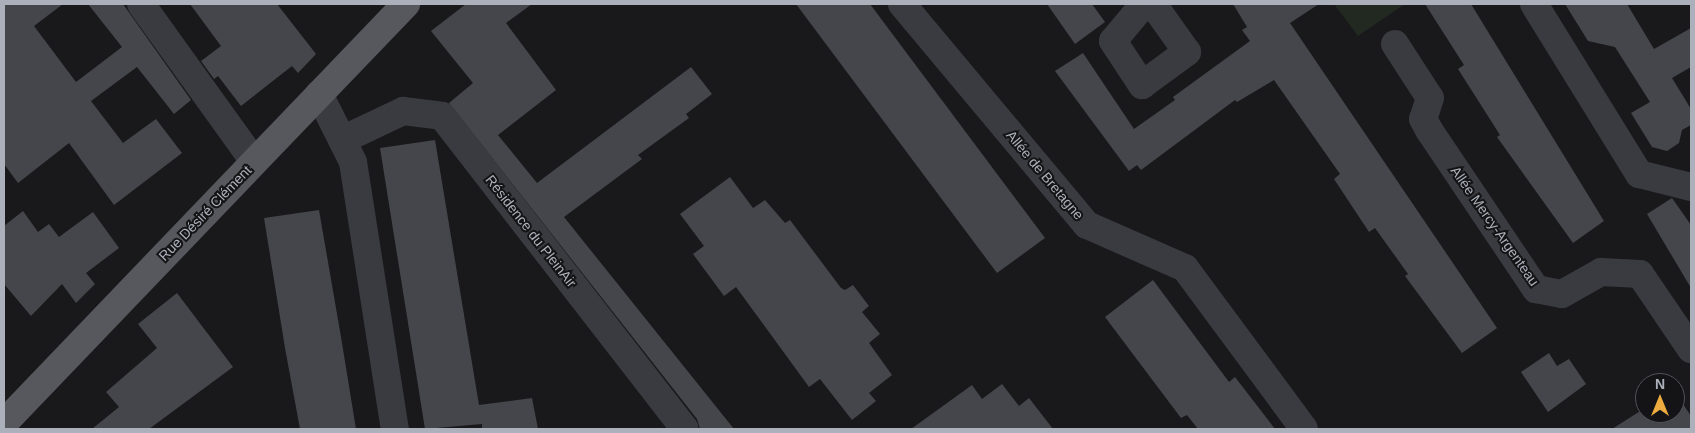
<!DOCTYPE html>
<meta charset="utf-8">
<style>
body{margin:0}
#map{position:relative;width:1695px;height:433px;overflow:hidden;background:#19191b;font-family:Helvetica,sans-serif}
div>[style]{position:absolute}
.green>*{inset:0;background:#212921}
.building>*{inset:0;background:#45464b}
.minor>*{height:28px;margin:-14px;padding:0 14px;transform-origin:14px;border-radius:14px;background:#3a3b40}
.major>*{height:28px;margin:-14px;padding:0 14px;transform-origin:14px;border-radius:14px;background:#56585e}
span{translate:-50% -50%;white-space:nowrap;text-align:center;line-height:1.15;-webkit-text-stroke:4px #141416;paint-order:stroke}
.street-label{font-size:14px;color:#abb0ba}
.frame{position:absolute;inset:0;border:5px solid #abb0ba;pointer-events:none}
.north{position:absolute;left:1635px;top:373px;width:50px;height:50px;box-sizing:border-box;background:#141416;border:1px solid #505258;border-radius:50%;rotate:0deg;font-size:14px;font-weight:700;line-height:20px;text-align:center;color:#abb0ba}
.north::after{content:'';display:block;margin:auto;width:18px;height:22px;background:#ecac40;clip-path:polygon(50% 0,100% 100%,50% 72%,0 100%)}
</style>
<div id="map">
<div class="green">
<div style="clip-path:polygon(1334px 4px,1405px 4px,1358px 36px)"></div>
</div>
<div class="building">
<div style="clip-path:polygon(4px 4px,63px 4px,34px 26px,76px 82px,122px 47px,88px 4px,123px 4px,191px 100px,174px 114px,137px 67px,91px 101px,123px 143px,156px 119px,182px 153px,114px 205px,69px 143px,18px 183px,4px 164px)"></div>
<div style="clip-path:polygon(190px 4px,277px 4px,316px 54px,298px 73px,292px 66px,241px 106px,218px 76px,214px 79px,201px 61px,221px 46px)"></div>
<div style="clip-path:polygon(466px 4px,532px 4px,506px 23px,556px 90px,498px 135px,537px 183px,691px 67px,712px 94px,686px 114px,689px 118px,638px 155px,642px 159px,564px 217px,734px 429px,700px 429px,697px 419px,449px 103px,473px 83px,431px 31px)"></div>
<div style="clip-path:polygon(796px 4px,870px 4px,1045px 238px,997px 273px)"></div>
<div style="clip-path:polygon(1047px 4px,1092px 4px,1105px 22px,1075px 44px)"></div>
<div style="clip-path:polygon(1233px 4px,1319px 4px,1290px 23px,1497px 328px,1462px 353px,1405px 276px,1408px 274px,1375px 228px,1369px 232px,1334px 179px,1340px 174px,1274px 80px,1237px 102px,1235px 100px,1141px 170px,1137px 165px,1129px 171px,1055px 71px,1083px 53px,1134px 129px,1175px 100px,1173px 97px,1250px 41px,1242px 30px,1247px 27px)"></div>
<div style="clip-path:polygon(1425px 4px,1471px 4px,1604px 221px,1573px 243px,1497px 137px,1500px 135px,1458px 69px,1464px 65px)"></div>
<div style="clip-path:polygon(1565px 4px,1627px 4px,1654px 49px,1691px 28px,1691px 67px,1672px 78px,1691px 109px,1691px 125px,1682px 130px,1679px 143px,1667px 151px,1652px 147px,1631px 113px,1650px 102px,1615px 47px,1588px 41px)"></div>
<div style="clip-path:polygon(435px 140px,479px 405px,532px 398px,538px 429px,482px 429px,482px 424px,425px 429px,380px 148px)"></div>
<div style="clip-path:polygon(730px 177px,753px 208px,765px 200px,785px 223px,790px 220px,841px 288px,845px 290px,853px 285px,869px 306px,862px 312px,880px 334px,869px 343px,892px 375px,869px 393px,876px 401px,852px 420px,820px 379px,809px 387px,736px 287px,724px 296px,693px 254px,704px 246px,680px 214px)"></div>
<div style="clip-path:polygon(1672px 198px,1691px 225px,1691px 288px,1647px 214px)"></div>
<div style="clip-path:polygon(319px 210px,341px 337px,356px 429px,300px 429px,285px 348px,264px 218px)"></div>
<div style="clip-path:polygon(23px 211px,38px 232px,49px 224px,59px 237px,93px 212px,119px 248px,86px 273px,95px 284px,76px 303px,62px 284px,31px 316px,4px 284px,4px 226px)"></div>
<div style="clip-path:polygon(1153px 280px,1229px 382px,1235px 377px,1275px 429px,1198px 429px,1187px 415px,1181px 418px,1105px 317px)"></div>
<div style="clip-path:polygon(177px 293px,233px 367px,149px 429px,92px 429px,119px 407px,106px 392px,157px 348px,138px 324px)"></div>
<div style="clip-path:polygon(1549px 353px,1557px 366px,1569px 359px,1586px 384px,1548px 412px,1521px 372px)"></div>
<div style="clip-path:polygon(1002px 384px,1019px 406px,1029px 398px,1053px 429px,911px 429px,972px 385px,982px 399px)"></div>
<div style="clip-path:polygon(1675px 392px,1691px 416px,1691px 429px,1612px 429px,1645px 408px,1645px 413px,1675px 413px)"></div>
</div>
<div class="minor">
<div style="left:141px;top:4px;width:193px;rotate:54.3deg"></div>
<div style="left:902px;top:4px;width:288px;rotate:50.1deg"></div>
<div style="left:1087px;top:225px;width:107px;rotate:23.7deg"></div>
<div style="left:1185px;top:268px;width:200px;rotate:53.5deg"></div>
<div style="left:1144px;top:4px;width:48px;rotate:130deg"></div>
<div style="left:1113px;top:41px;width:53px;rotate:56.6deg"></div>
<div style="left:1142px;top:85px;width:56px;rotate:-36.3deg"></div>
<div style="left:1187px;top:52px;width:59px;rotate:-125.3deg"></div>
<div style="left:1534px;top:4px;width:200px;rotate:58.3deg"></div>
<div style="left:1639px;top:174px;width:54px;rotate:14deg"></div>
<div style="left:1395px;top:44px;width:64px;rotate:57.1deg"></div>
<div style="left:1430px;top:98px;width:22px;rotate:108deg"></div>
<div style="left:1423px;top:119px;width:13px;rotate:61deg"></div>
<div style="left:1429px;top:130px;width:192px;rotate:56.1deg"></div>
<div style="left:1536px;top:289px;width:26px;rotate:11deg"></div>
<div style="left:1562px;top:294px;width:45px;rotate:-29.4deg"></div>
<div style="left:1601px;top:272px;width:39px;rotate:3deg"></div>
<div style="left:1640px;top:274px;width:91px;rotate:55.8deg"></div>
<div style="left:319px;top:94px;width:76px;rotate:63.4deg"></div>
<div style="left:353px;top:162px;width:270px;rotate:81.1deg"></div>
<div style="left:342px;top:140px;width:68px;rotate:-25.4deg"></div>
<div style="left:403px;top:111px;width:39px;rotate:7deg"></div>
<div style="left:442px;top:116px;width:396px;rotate:52.2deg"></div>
</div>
<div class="major">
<div style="left:4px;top:423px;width:581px;rotate:-46.19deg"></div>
</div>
<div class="street-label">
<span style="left:1045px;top:175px;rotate:50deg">Allée de Bretagne</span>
<span style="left:205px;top:213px;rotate:-46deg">Rue Désiré Clément</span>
<span style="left:1495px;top:226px;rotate:55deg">Allée Mercy-Argenteau</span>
<span style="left:531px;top:231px;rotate:52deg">Résidence du PleinAir</span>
</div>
<div class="frame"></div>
<div class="north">N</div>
</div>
